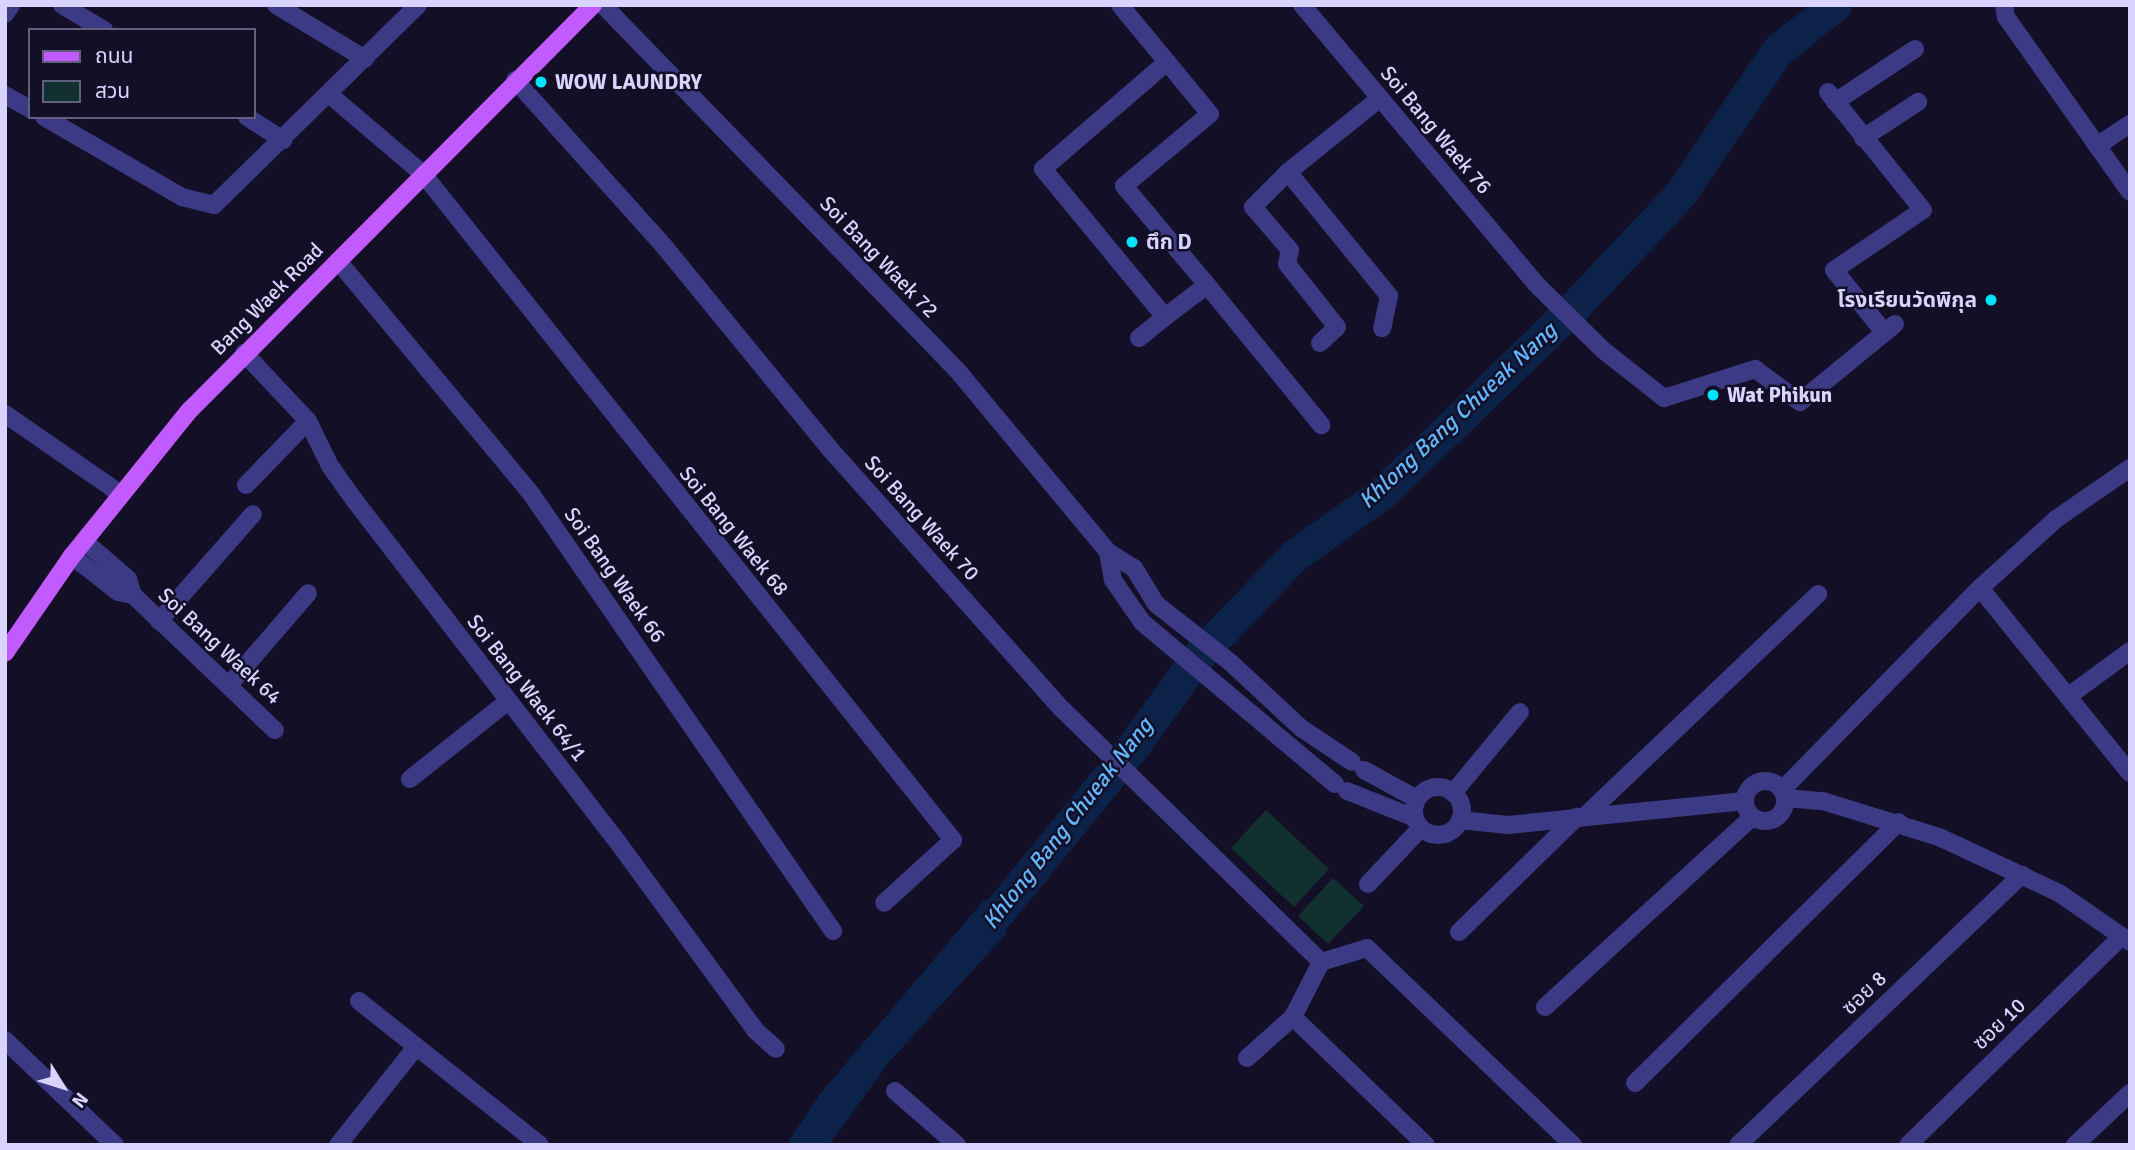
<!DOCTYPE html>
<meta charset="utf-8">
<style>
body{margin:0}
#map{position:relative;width:2135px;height:1150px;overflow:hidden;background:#130f26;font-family:Signika,"Noto Sans Thai",sans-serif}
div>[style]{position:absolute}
.green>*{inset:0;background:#12302f}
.water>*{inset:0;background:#0c2248}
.river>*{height:33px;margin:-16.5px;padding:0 16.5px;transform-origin:16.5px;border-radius:16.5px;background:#0c2248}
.minor>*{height:18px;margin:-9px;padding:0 9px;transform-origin:9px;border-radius:9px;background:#3d3a85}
.minor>.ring{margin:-9px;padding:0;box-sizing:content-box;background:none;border:18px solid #3d3a85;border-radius:50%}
.major>*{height:18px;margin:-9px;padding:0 9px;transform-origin:9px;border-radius:9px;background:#c25bff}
.dots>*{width:19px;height:19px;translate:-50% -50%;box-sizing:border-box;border:4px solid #130f26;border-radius:50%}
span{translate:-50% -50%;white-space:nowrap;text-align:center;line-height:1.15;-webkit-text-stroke:5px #130f26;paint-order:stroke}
.poi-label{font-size:21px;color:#d9d4ff;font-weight:700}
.left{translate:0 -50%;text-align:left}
.right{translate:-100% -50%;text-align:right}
.street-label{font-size:21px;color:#d9d4ff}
.water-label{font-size:23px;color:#62b6ff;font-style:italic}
.frame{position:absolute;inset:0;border:7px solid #d9d4ff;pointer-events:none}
.legend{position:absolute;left:28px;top:28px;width:228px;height:91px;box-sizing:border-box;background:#130f26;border:2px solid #625e7d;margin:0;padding:9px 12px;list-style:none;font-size:21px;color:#d9d4ff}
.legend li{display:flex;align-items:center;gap:14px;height:35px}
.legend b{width:35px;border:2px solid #625e7d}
.north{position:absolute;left:28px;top:1052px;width:70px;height:70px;-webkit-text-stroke:5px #130f26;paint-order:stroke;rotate:128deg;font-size:19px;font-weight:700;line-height:28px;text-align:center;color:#d9d4ff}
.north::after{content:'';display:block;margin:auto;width:24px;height:32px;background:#d9d4ff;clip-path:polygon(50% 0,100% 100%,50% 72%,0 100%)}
</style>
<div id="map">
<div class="green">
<div style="clip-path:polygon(1266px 810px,1329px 869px,1294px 907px,1231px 848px)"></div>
<div style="clip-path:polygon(1333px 878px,1364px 906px,1328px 944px,1298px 916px)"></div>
</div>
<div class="water">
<div style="clip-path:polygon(985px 899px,1007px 933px,889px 1062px,829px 1145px,786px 1145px,820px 1094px)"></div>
</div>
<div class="river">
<div style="left:966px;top:952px;width:262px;rotate:-50.9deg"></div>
<div style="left:1131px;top:749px;width:116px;rotate:-54.1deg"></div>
<div style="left:1199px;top:655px;width:139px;rotate:-46.2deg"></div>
<div style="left:1295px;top:555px;width:107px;rotate:-35.5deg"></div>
<div style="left:1382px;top:493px;width:269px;rotate:-44.1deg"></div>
<div style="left:1575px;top:306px;width:154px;rotate:-46.8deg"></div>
<div style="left:1680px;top:194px;width:174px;rotate:-55.8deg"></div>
<div style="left:1778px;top:50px;width:73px;rotate:-38.3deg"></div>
</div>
<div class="minor">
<div style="left:62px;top:5px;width:49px;rotate:30.8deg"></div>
<div style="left:276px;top:5px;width:104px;rotate:31.2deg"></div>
<div style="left:603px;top:5px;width:508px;rotate:45.88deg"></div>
<div style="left:957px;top:370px;width:236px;rotate:50.3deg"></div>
<div style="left:1108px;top:552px;width:31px;rotate:32deg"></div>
<div style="left:1134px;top:568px;width:42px;rotate:58.6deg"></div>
<div style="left:1156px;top:604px;width:94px;rotate:38.1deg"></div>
<div style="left:1230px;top:662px;width:97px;rotate:42.9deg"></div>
<div style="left:1301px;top:728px;width:61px;rotate:33.7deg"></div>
<div style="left:1120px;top:5px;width:74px;rotate:50.5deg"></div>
<div style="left:1167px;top:62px;width:67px;rotate:50.4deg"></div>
<div style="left:1210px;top:114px;width:112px;rotate:140.1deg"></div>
<div style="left:1124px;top:186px;width:129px;rotate:50deg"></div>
<div style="left:1207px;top:285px;width:53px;rotate:142.7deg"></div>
<div style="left:1165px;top:317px;width:192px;rotate:-129.5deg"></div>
<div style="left:1043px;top:169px;width:164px;rotate:-40.8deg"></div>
<div style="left:1302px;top:5px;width:363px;rotate:50deg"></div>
<div style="left:1535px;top:283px;width:95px;rotate:44.6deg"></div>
<div style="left:1603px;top:350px;width:78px;rotate:38.2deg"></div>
<div style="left:1664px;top:398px;width:96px;rotate:-17.7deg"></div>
<div style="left:1755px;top:369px;width:56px;rotate:36.3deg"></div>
<div style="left:1800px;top:402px;width:123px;rotate:-39.4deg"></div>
<div style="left:2004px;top:5px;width:12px;rotate:81deg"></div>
<div style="left:2006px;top:17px;width:214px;rotate:54.7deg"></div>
<div style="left:5px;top:14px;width:11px;rotate:-56deg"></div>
<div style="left:515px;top:80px;width:222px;rotate:48.1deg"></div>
<div style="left:663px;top:245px;width:264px;rotate:50.7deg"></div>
<div style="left:830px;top:449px;width:348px;rotate:48.3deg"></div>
<div style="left:1062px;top:709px;width:362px;rotate:44.3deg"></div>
<div style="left:1828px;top:92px;width:151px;rotate:51.2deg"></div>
<div style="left:1923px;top:210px;width:107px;rotate:146deg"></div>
<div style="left:1834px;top:270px;width:80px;rotate:51.1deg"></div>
<div style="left:5px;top:95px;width:29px;rotate:29deg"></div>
<div style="left:330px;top:95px;width:123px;rotate:40.4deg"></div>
<div style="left:424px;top:175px;width:850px;rotate:51.5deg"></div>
<div style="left:953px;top:840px;width:93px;rotate:137.6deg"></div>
<div style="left:1835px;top:102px;width:96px;rotate:-33.5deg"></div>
<div style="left:44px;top:117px;width:160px;rotate:30.1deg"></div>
<div style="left:182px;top:197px;width:33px;rotate:14deg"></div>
<div style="left:214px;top:205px;width:286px;rotate:-44.4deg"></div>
<div style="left:247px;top:117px;width:43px;rotate:32.6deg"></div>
<div style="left:1863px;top:138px;width:66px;rotate:-33.2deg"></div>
<div style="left:2097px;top:146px;width:40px;rotate:-34deg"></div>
<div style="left:1288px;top:172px;width:160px;rotate:50.8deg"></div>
<div style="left:1389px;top:296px;width:33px;rotate:102deg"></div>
<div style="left:338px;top:261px;width:304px;rotate:50.3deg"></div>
<div style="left:532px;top:495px;width:530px;rotate:55.38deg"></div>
<div style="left:1207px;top:285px;width:181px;rotate:50.8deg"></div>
<div style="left:1139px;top:338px;width:33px;rotate:-39deg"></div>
<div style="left:1320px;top:343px;width:23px;rotate:-43deg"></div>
<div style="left:1337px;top:327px;width:80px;rotate:-128.4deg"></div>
<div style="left:1287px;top:264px;width:14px;rotate:-78deg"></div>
<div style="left:1290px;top:250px;width:57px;rotate:-130.7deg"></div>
<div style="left:1253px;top:207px;width:49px;rotate:-45deg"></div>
<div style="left:1288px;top:172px;width:117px;rotate:-38.7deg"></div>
<div style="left:244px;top:353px;width:93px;rotate:46.7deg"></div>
<div style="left:308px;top:421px;width:50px;rotate:63.9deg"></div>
<div style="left:330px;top:466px;width:43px;rotate:54.5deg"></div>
<div style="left:355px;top:501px;width:424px;rotate:52.4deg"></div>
<div style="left:614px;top:837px;width:239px;rotate:53.8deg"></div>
<div style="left:755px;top:1030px;width:28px;rotate:42deg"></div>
<div style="left:5px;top:414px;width:141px;rotate:34.6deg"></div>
<div style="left:246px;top:485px;width:89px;rotate:-45.9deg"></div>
<div style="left:84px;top:541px;width:58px;rotate:40.8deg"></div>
<div style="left:128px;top:579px;width:17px;rotate:73deg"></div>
<div style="left:133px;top:595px;width:196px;rotate:43.6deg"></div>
<div style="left:1108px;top:552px;width:28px;rotate:80deg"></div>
<div style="left:1113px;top:580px;width:51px;rotate:55.4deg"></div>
<div style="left:1142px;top:622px;width:252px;rotate:40deg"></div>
<div style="left:72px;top:556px;width:58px;rotate:38deg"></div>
<div style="left:118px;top:592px;width:15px;rotate:11deg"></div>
<div style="left:1980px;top:588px;width:238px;rotate:51deg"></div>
<div style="left:159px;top:621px;width:142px;rotate:-48.7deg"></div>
<div style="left:229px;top:685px;width:121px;rotate:-49.3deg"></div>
<div style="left:2070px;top:695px;width:74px;rotate:-36.3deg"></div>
<div style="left:1364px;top:770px;width:60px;rotate:28.7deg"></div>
<div style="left:410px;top:779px;width:125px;rotate:-38.5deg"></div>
<div class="ring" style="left:1745px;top:781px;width:22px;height:22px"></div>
<div class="ring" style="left:1414px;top:787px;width:30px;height:30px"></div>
<div style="left:1782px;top:790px;width:283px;rotate:-45.6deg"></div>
<div style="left:1980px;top:588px;width:103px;rotate:-42.2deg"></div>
<div style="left:2056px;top:519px;width:90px;rotate:-34.6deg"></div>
<div style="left:1347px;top:791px;width:73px;rotate:21.7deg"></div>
<div style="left:1453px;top:793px;width:105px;rotate:-50.4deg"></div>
<div style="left:1785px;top:798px;width:38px;rotate:5deg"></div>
<div style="left:1823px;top:801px;width:121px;rotate:17.2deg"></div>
<div style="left:1939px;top:837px;width:132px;rotate:25deg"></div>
<div style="left:2059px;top:893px;width:86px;rotate:34.6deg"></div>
<div style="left:1585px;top:816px;width:322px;rotate:-43.6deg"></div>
<div style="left:1460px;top:820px;width:48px;rotate:5.9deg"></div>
<div style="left:1508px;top:825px;width:238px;rotate:-5.8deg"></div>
<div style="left:1368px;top:884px;width:77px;rotate:-46.6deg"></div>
<div style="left:1459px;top:932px;width:165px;rotate:-44.3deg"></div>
<div style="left:359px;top:1001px;width:231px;rotate:38.5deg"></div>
<div style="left:1545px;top:1007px;width:281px;rotate:-42.5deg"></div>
<div style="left:5px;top:1040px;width:152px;rotate:43.7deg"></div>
<div style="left:1247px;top:1058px;width:62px;rotate:-41.7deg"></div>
<div style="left:1635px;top:1083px;width:371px;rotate:-44.7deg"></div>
<div style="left:895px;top:1091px;width:82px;rotate:41.1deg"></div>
<div style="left:338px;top:1145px;width:125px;rotate:-51.5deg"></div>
<div style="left:1426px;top:1145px;width:185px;rotate:-136.1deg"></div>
<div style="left:1293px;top:1017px;width:62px;rotate:-63deg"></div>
<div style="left:1321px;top:962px;width:48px;rotate:-16.9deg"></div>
<div style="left:1367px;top:948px;width:285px;rotate:43.7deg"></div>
<div style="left:1738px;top:1145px;width:392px;rotate:-43.6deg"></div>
<div style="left:1908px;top:1145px;width:299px;rotate:-44.3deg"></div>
<div style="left:2075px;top:1145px;width:76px;rotate:-43.4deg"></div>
</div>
<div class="major">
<div style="left:5px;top:653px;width:118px;rotate:-55.4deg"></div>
<div style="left:72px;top:556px;width:188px;rotate:-51.1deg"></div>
<div style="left:190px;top:410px;width:571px;rotate:-45.14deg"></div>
</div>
<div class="dots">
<div style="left:541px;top:82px;background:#00e5ff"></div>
<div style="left:1132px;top:242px;background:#00e5ff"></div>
<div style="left:1991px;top:300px;background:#00e5ff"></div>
<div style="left:1713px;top:395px;background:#00e5ff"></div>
</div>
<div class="poi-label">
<span class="left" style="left:555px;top:82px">WOW LAUNDRY</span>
<span class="left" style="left:1146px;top:242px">ตึก D</span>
<span class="right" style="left:1977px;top:300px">โรงเรียนวัดพิกุล</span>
<span class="left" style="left:1727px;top:395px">Wat Phikun</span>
</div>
<div class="street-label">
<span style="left:1436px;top:130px;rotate:50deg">Soi Bang Waek 76</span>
<span style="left:879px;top:257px;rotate:46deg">Soi Bang Waek 72</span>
<span style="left:267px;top:299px;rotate:-45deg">Bang Waek Road</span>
<span style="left:922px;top:518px;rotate:48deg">Soi Bang Waek 70</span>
<span style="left:734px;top:531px;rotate:51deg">Soi Bang Waek 68</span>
<span style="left:615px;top:575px;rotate:55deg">Soi Bang Waek 66</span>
<span style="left:220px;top:646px;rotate:43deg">Soi Bang Waek 64</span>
<span style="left:527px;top:688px;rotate:52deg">Soi Bang Waek 64/1</span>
<span style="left:1864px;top:993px;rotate:-44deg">ซอย 8</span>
<span style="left:1999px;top:1024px;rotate:-44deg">ซอย 10</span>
</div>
<div class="water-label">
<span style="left:1458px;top:416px;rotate:-43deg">Khlong Bang Chueak Nang</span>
<span style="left:1068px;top:824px;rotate:-52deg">Khlong Bang Chueak Nang</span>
</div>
<div class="frame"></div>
<ul class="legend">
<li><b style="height:9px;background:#c25bff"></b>ถนน</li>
<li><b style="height:19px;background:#12302f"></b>สวน</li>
</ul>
<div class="north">N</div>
</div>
